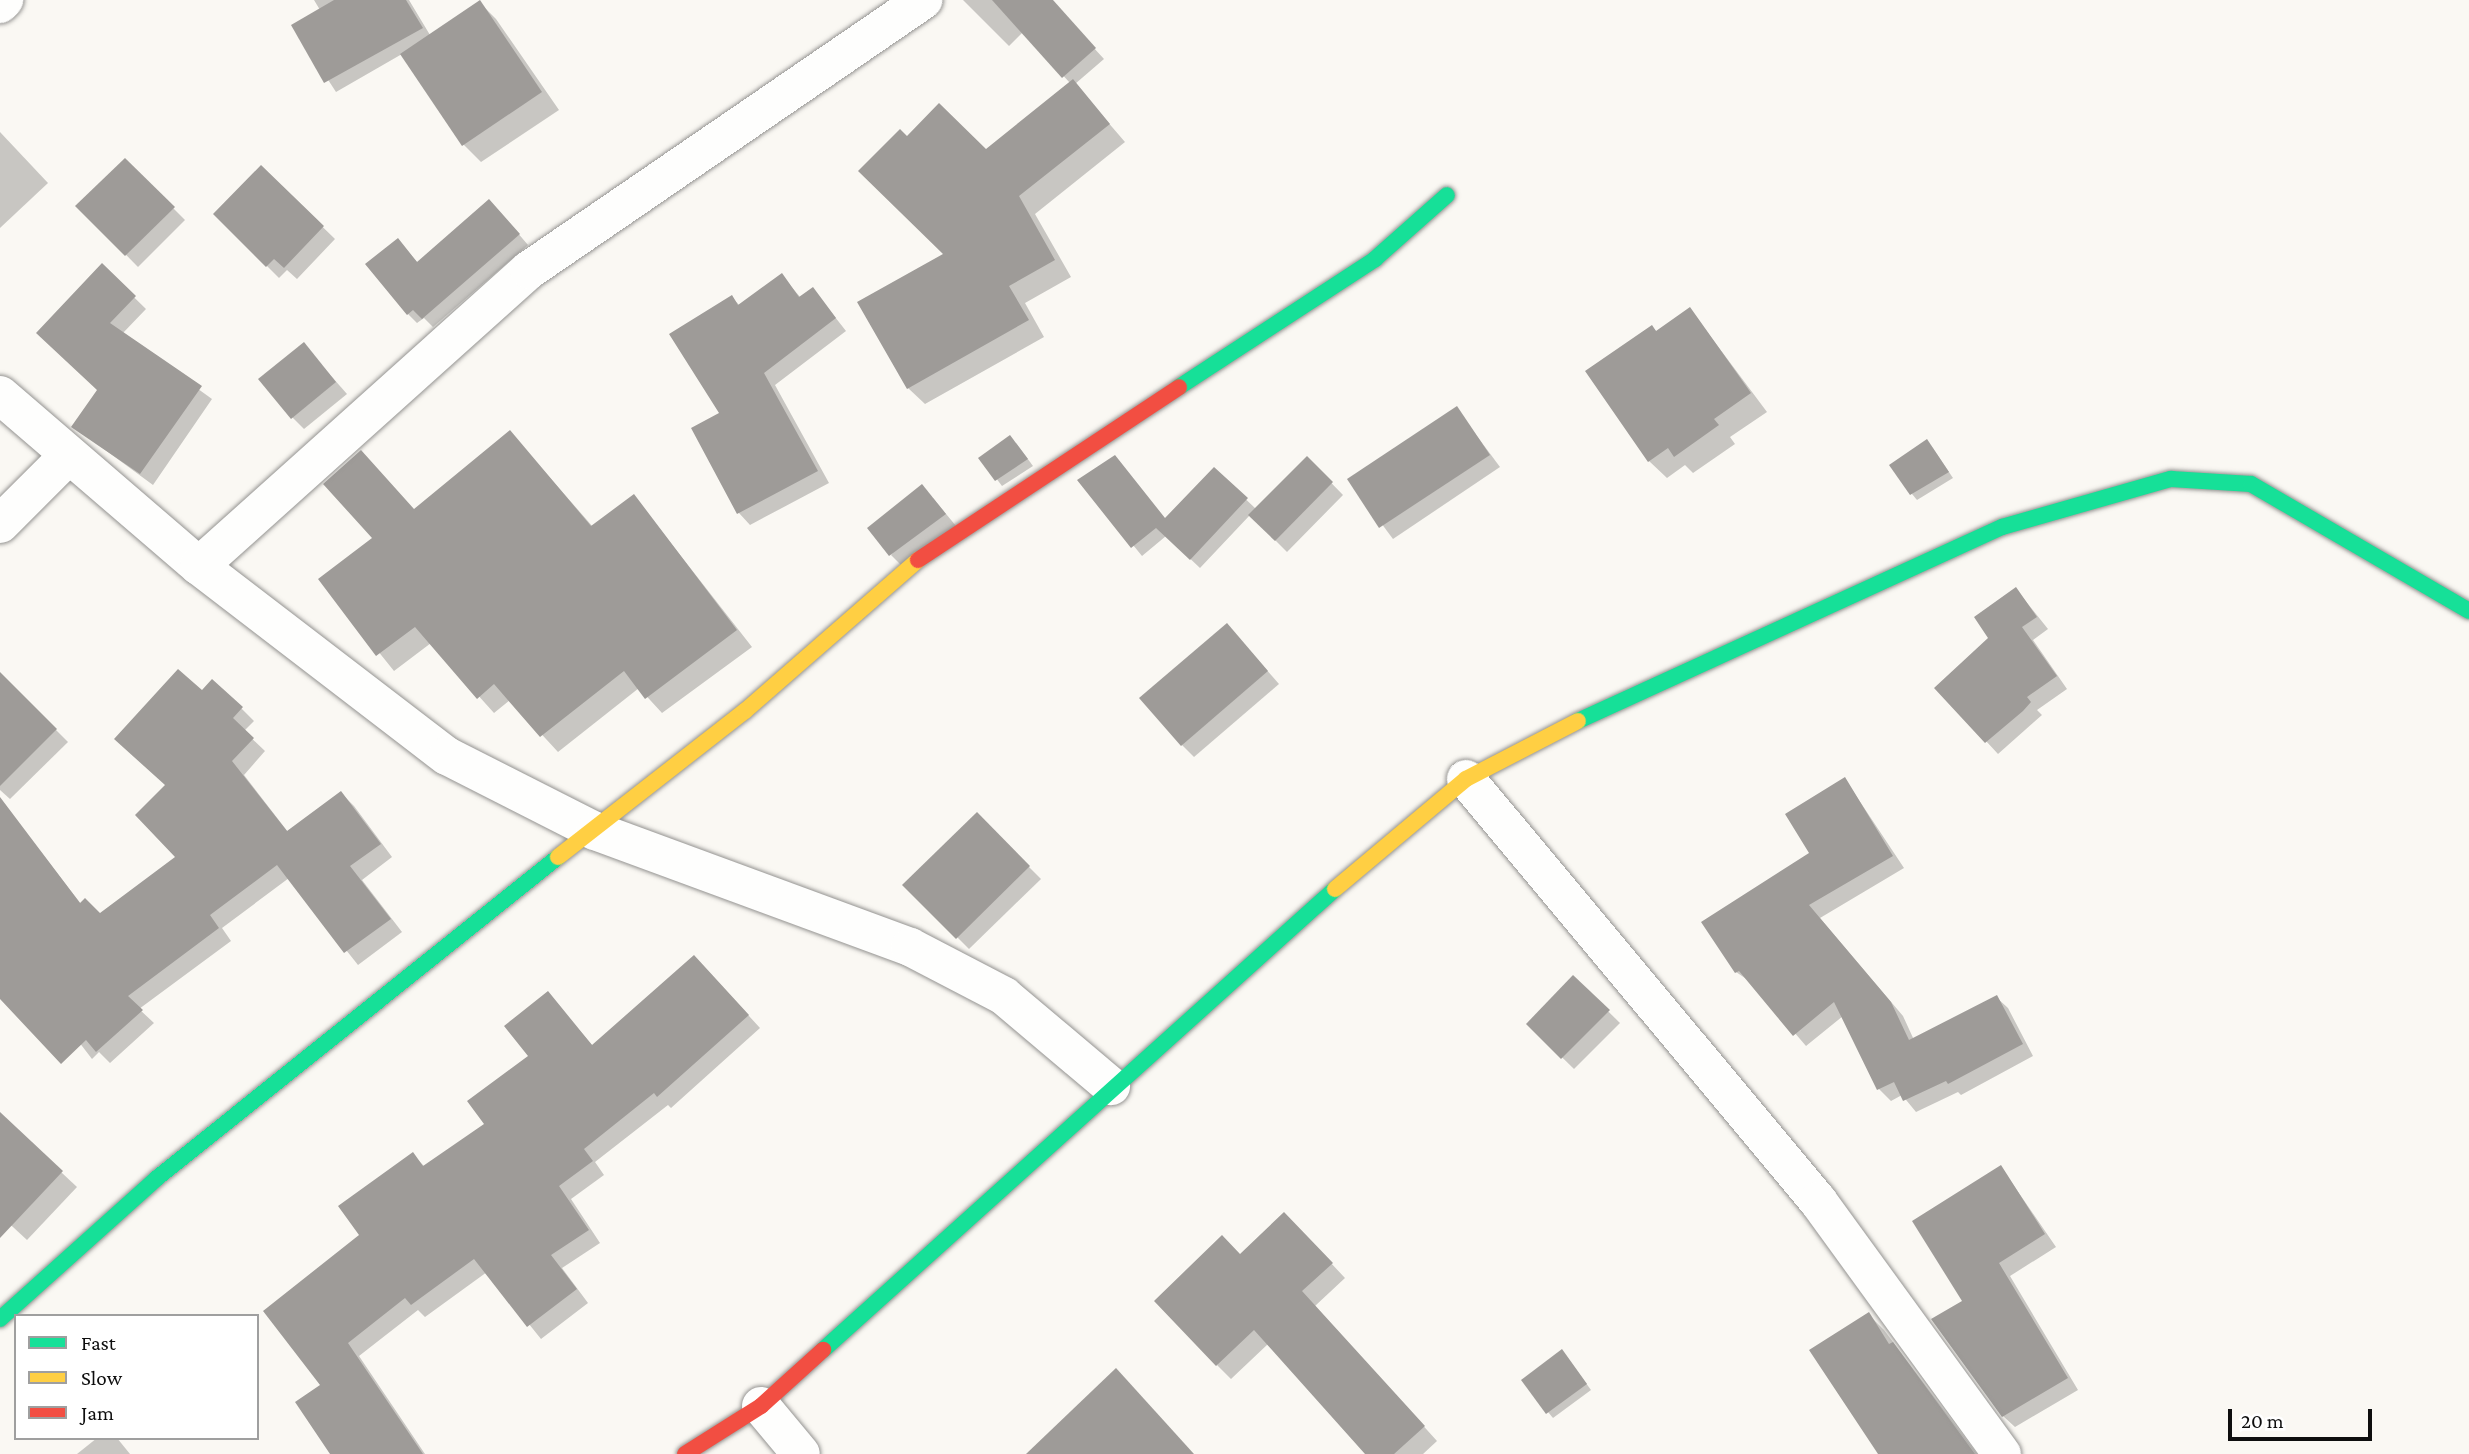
<!DOCTYPE html>
<style>
body{margin:0}
#map{position:relative;width:2469px;height:1454px;overflow:hidden;background:#faf8f3;font-family:"Crimson Pro",serif}
div>[style]{position:absolute}
.shadow>*{inset:0;background:#0003}
.building>*{inset:0;background:#9e9b98}
.roads{filter:drop-shadow(0 0 2px #949391) drop-shadow(0 0 2px #949391)}
.street>*{height:38px;margin:-19px;padding:0 19px;transform-origin:19px;border-radius:19px;background:#fefefd}
.fast>*{height:16px;margin:-8px;padding:0 8px;transform-origin:8px;border-radius:8px;background:#16e098}
.slow>*{height:16px;margin:-8px;padding:0 8px;transform-origin:8px;border-radius:8px;background:#ffcf43}
.jam>*{height:16px;margin:-8px;padding:0 8px;transform-origin:8px;border-radius:8px;background:#f24e42}
span{translate:-50% -50%;white-space:nowrap;text-align:center;line-height:1.15;-webkit-text-stroke:7px #fff;paint-order:stroke}
.legend{position:absolute;left:14px;top:1314px;width:245px;height:126px;box-sizing:border-box;background:#fff;border:2px solid #9f9f9f;margin:0;padding:9px 12px;list-style:none;font-size:21px;color:#0e0e0e}
.legend li{display:flex;align-items:center;gap:14px;height:35px}
.legend b{width:35px;border:2px solid #9f9f9f}
.scale{position:absolute;left:2228px;top:1409px;width:144px;height:32px;box-sizing:border-box;border:4px solid #0e0e0e;border-top:0;padding-left:9px;font-size:21px;line-height:24px;white-space:nowrap;color:#0e0e0e;-webkit-text-stroke:5px #fff;paint-order:stroke}
</style>
<div id="map">
<div class="shadow">
<div style="clip-path:polygon(314px 0,409px 0,430px 35px,479px 2px,496px 19px,559px 110px,481px 162px,464px 145px,402px 54px,336px 92px,293px 26px,320px 10px)"></div>
<div style="clip-path:polygon(963px 0,1050px 0,1104px 59px,1075px 84px,1125px 142px,1035px 214px,1071px 277px,1025px 303px,1044px 337px,925px 404px,908px 388px,946px 254px,907px 138px,986px 151px,1070px 83px,1023px 32px,1009px 46px)"></div>
<div style="clip-path:polygon(0 132px,48px 183px,0 228px)"></div>
<div style="clip-path:polygon(125px 160px,185px 220px,138px 267px,78px 206px)"></div>
<div style="clip-path:polygon(261px 167px,335px 239px,297px 279px,287px 270px,279px 278px,215px 214px)"></div>
<div style="clip-path:polygon(499px 211px,528px 245px,433px 327px,424px 318px,417px 323px,408px 314px,398px 240px,418px 263px)"></div>
<div style="clip-path:polygon(102px 266px,146px 309px,122px 334px,212px 399px,153px 485px,74px 427px,99px 390px)"></div>
<div style="clip-path:polygon(782px 276px,801px 298px,813px 289px,846px 331px,775px 385px,829px 483px,750px 525px,739px 513px,693px 429px,722px 413px,732px 297px,740px 306px)"></div>
<div style="clip-path:polygon(1690px 309px,1767px 412px,1730px 437px,1735px 444px,1693px 473px,1685px 465px,1667px 478px,1649px 461px,1652px 327px,1657px 332px)"></div>
<div style="clip-path:polygon(303px 344px,347px 394px,304px 429px,292px 417px)"></div>
<div style="clip-path:polygon(1456px 408px,1500px 467px,1393px 539px,1349px 480px)"></div>
<div style="clip-path:polygon(510px 432px,593px 527px,634px 496px,752px 647px,662px 713px,639px 688px,558px 752px,510px 700px,494px 713px,431px 643px,394px 671px,320px 579px,415px 510px)"></div>
<div style="clip-path:polygon(1016px 443px,1033px 466px,1002px 486px,981px 458px)"></div>
<div style="clip-path:polygon(1932px 447px,1953px 478px,1917px 500px,1912px 494px)"></div>
<div style="clip-path:polygon(1307px 458px,1343px 495px,1287px 552px,1250px 515px,1200px 568px,1166px 536px,1142px 556px,1080px 480px,1166px 520px,1214px 469px,1256px 509px)"></div>
<div style="clip-path:polygon(933px 498px,956px 526px,902px 566px,891px 555px)"></div>
<div style="clip-path:polygon(2016px 589px,2048px 629px,2033px 640px,2067px 689px,2037px 710px,2042px 715px,1998px 754px,1937px 688px,1990px 638px)"></div>
<div style="clip-path:polygon(1238px 637px,1279px 684px,1194px 757px,1182px 745px)"></div>
<div style="clip-path:polygon(11px 685px,68px 742px,10px 799px,0 790px,0 694px)"></div>
<div style="clip-path:polygon(202px 692px,241px 708px,254px 721px,244px 731px,265px 751px,244px 775px,288px 832px,341px 793px,354px 806px,392px 857px,362px 880px,402px 932px,358px 965px,289px 878px,222px 928px,231px 941px,139px 1009px,154px 1023px,110px 1063px,99px 1052px,92px 1059px,0 939px,0 825px,13px 816px,81px 904px,100px 915px,178px 857px,167px 786px)"></div>
<div style="clip-path:polygon(1845px 779px,1904px 868px,1820px 918px,1903px 1016px,1914px 1040px,1996px 997px,2008px 1008px,2033px 1056px,1961px 1095px,1958px 1092px,1916px 1112px,1902px 1095px,1891px 1101px,1879px 1089px,1843px 1016px,1806px 1046px,1751px 982px,1736px 972px,1811px 854px)"></div>
<div style="clip-path:polygon(977px 815px,1041px 879px,969px 949px,905px 885px)"></div>
<div style="clip-path:polygon(707px 970px,760px 1028px,671px 1108px,668px 1105px,595px 1162px,604px 1175px,571px 1199px,600px 1243px,562px 1268px,588px 1303px,541px 1339px,487px 1272px,425px 1317px,418px 1310px,359px 1356px,425px 1454px,332px 1454px,323px 1385px,362px 1236px,412px 1154px,425px 1167px,486px 1124px,531px 1056px,548px 994px,593px 1046px)"></div>
<div style="clip-path:polygon(1573px 977px,1620px 1023px,1574px 1069px,1528px 1024px)"></div>
<div style="clip-path:polygon(0 1115px,77px 1187px,27px 1240px,0 1215px)"></div>
<div style="clip-path:polygon(2001px 1167px,2056px 1247px,2010px 1276px,2078px 1390px,2015px 1427px,2003px 1416px,1965px 1302px)"></div>
<div style="clip-path:polygon(1298px 1228px,1345px 1278px,1315px 1306px,1437px 1441px,1423px 1454px,1368px 1454px,1268px 1344px,1231px 1379px,1217px 1365px)"></div>
<div style="clip-path:polygon(1868px 1314px,1884px 1330px,1977px 1454px,1880px 1454px)"></div>
<div style="clip-path:polygon(1567px 1357px,1591px 1390px,1553px 1418px,1548px 1412px)"></div>
<div style="clip-path:polygon(97px 1438px,117px 1438px,130px 1454px,77px 1454px)"></div>
</div>
<div class="building">
<div style="clip-path:polygon(334px 0,406px 0,423px 28px,324px 83px,291px 25px)"></div>
<div style="clip-path:polygon(480px 0,542px 92px,462px 146px,400px 54px)"></div>
<div style="clip-path:polygon(992px 0,1053px 0,1096px 48px,1062px 78px)"></div>
<div style="clip-path:polygon(1073px 79px,1110px 124px,1019px 196px,1055px 260px,1009px 286px,1029px 320px,907px 389px,857px 302px,943px 254px,858px 171px,900px 129px,907px 136px,939px 103px,986px 149px)"></div>
<div style="clip-path:polygon(125px 158px,175px 207px,125px 256px,75px 206px)"></div>
<div style="clip-path:polygon(261px 165px,324px 226px,284px 268px,274px 259px,266px 267px,213px 214px)"></div>
<div style="clip-path:polygon(489px 199px,520px 234px,422px 319px,413px 310px,407px 315px,365px 264px,398px 238px,417px 262px)"></div>
<div style="clip-path:polygon(102px 263px,136px 296px,110px 323px,202px 386px,140px 474px,71px 427px,97px 390px,36px 333px)"></div>
<div style="clip-path:polygon(782px 273px,799px 297px,813px 287px,836px 318px,764px 373px,818px 471px,737px 514px,691px 428px,719px 413px,669px 334px,732px 295px,738px 305px)"></div>
<div style="clip-path:polygon(1690px 307px,1751px 393px,1714px 419px,1719px 425px,1674px 457px,1668px 448px,1648px 462px,1585px 371px,1652px 325px,1656px 331px)"></div>
<div style="clip-path:polygon(304px 342px,336px 382px,291px 419px,258px 379px)"></div>
<div style="clip-path:polygon(1457px 406px,1490px 455px,1379px 528px,1347px 479px)"></div>
<div style="clip-path:polygon(510px 430px,591px 526px,634px 494px,737px 630px,645px 699px,624px 671px,540px 737px,494px 684px,477px 699px,415px 627px,376px 656px,318px 579px,372px 538px,323px 484px,361px 450px,414px 509px)"></div>
<div style="clip-path:polygon(1010px 435px,1028px 459px,995px 481px,978px 458px)"></div>
<div style="clip-path:polygon(1927px 439px,1949px 472px,1910px 495px,1889px 465px)"></div>
<div style="clip-path:polygon(1115px 455px,1165px 518px,1214px 467px,1248px 498px,1190px 560px,1156px 528px,1131px 548px,1077px 480px)"></div>
<div style="clip-path:polygon(1307px 456px,1333px 482px,1275px 541px,1248px 515px)"></div>
<div style="clip-path:polygon(922px 484px,946px 514px,889px 556px,867px 528px)"></div>
<div style="clip-path:polygon(2016px 587px,2037px 617px,2022px 627px,2057px 676px,2027px 697px,2031px 702px,2023px 711px,1985px 743px,1934px 688px,1988px 638px,1974px 617px)"></div>
<div style="clip-path:polygon(1227px 623px,1268px 671px,1181px 746px,1139px 698px)"></div>
<div style="clip-path:polygon(178px 669px,202px 690px,212px 679px,243px 707px,233px 718px,254px 738px,232px 761px,287px 831px,341px 791px,381px 844px,350px 866px,391px 919px,344px 953px,277px 865px,210px 915px,219px 928px,128px 996px,143px 1010px,96px 1052px,86px 1040px,61px 1064px,0 999px,0 797px,80px 903px,85px 898px,100px 913px,175px 857px,135px 815px,165px 785px,114px 739px)"></div>
<div style="clip-path:polygon(0 672px,57px 729px,0 786px)"></div>
<div style="clip-path:polygon(1845px 777px,1893px 856px,1809px 905px,1891px 1002px,1909px 1040px,1997px 995px,2023px 1044px,1948px 1084px,1946px 1081px,1903px 1101px,1894px 1082px,1877px 1090px,1834px 1002px,1793px 1036px,1739px 971px,1735px 973px,1701px 922px,1809px 853px,1785px 814px)"></div>
<div style="clip-path:polygon(977px 812px,1030px 866px,956px 939px,902px 885px)"></div>
<div style="clip-path:polygon(694px 955px,749px 1015px,657px 1097px,654px 1093px,584px 1149px,593px 1161px,559px 1186px,589px 1230px,551px 1255px,577px 1289px,527px 1327px,474px 1259px,411px 1305px,405px 1298px,348px 1343px,423px 1454px,330px 1454px,295px 1402px,320px 1385px,263px 1311px,359px 1235px,338px 1206px,413px 1152px,423px 1166px,484px 1124px,467px 1101px,528px 1056px,504px 1026px,548px 991px,592px 1045px)"></div>
<div style="clip-path:polygon(1573px 975px,1610px 1010px,1561px 1059px,1526px 1024px)"></div>
<div style="clip-path:polygon(0 1112px,63px 1171px,0 1238px)"></div>
<div style="clip-path:polygon(2001px 1165px,2045px 1234px,1999px 1263px,2068px 1378px,2002px 1417px,1931px 1319px,1962px 1301px,1912px 1221px)"></div>
<div style="clip-path:polygon(1284px 1212px,1333px 1263px,1302px 1291px,1425px 1426px,1394px 1454px,1365px 1454px,1254px 1330px,1216px 1366px,1154px 1301px,1222px 1235px,1240px 1254px)"></div>
<div style="clip-path:polygon(1869px 1312px,1889px 1344px,1893px 1342px,1975px 1454px,1878px 1454px,1809px 1350px)"></div>
<div style="clip-path:polygon(1562px 1349px,1587px 1384px,1546px 1414px,1521px 1380px)"></div>
<div style="clip-path:polygon(1116px 1368px,1194px 1454px,1026px 1454px)"></div>
</div>
<div class="roads">
<div class="street">
<div style="left:0;top:4px;width:6px;rotate:-45deg"></div>
<div style="left:0;top:395px;width:262px;rotate:40.7deg"></div>
<div style="left:199px;top:566px;width:312px;rotate:37.5deg"></div>
<div style="left:447px;top:756px;width:166px;rotate:26.9deg"></div>
<div style="left:595px;top:831px;width:336px;rotate:20.2deg"></div>
<div style="left:910px;top:947px;width:106px;rotate:27.5deg"></div>
<div style="left:1004px;top:996px;width:140px;rotate:40.1deg"></div>
<div style="left:0;top:524px;width:96px;rotate:-45deg"></div>
<div style="left:199px;top:566px;width:443px;rotate:-41.9deg"></div>
<div style="left:529px;top:270px;width:478px;rotate:-34.4deg"></div>
<div style="left:1466px;top:779px;width:550px;rotate:50.17deg"></div>
<div style="left:1818px;top:1201px;width:313px;rotate:54deg"></div>
<div style="left:761px;top:1406px;width:62px;rotate:50.2deg"></div>
</div>
<div class="fast">
<div style="left:1179px;top:387px;width:234px;rotate:-33.1deg"></div>
<div style="left:1375px;top:259px;width:96px;rotate:-41.6deg"></div>
<div style="left:1578px;top:721px;width:466px;rotate:-24.6deg"></div>
<div style="left:2002px;top:527px;width:176px;rotate:-15.9deg"></div>
<div style="left:2171px;top:479px;width:80px;rotate:3.6deg"></div>
<div style="left:2251px;top:484px;width:252px;rotate:30.2deg"></div>
<div style="left:0;top:1319px;width:211px;rotate:-41.9deg"></div>
<div style="left:157px;top:1178px;width:514px;rotate:-38.68deg"></div>
<div style="left:823px;top:1350px;width:689px;rotate:-42deg"></div>
</div>
<div class="slow">
<div style="left:558px;top:857px;width:237px;rotate:-38deg"></div>
<div style="left:745px;top:711px;width:230px;rotate:-41.1deg"></div>
<div style="left:1335px;top:889px;width:171px;rotate:-40deg"></div>
<div style="left:1466px;top:779px;width:126px;rotate:-27.4deg"></div>
</div>
<div class="jam">
<div style="left:918px;top:560px;width:313px;rotate:-33.5deg"></div>
<div style="left:685px;top:1454px;width:90px;rotate:-32.3deg"></div>
<div style="left:761px;top:1406px;width:84px;rotate:-42.1deg"></div>
</div>
</div>
<ul class="legend">
<li><b style="height:9px;background:#16e098"></b>Fast</li>
<li><b style="height:9px;background:#ffcf43"></b>Slow</li>
<li><b style="height:9px;background:#f24e42"></b>Jam</li>
</ul>
<div class="scale">20 m</div>
</div>
